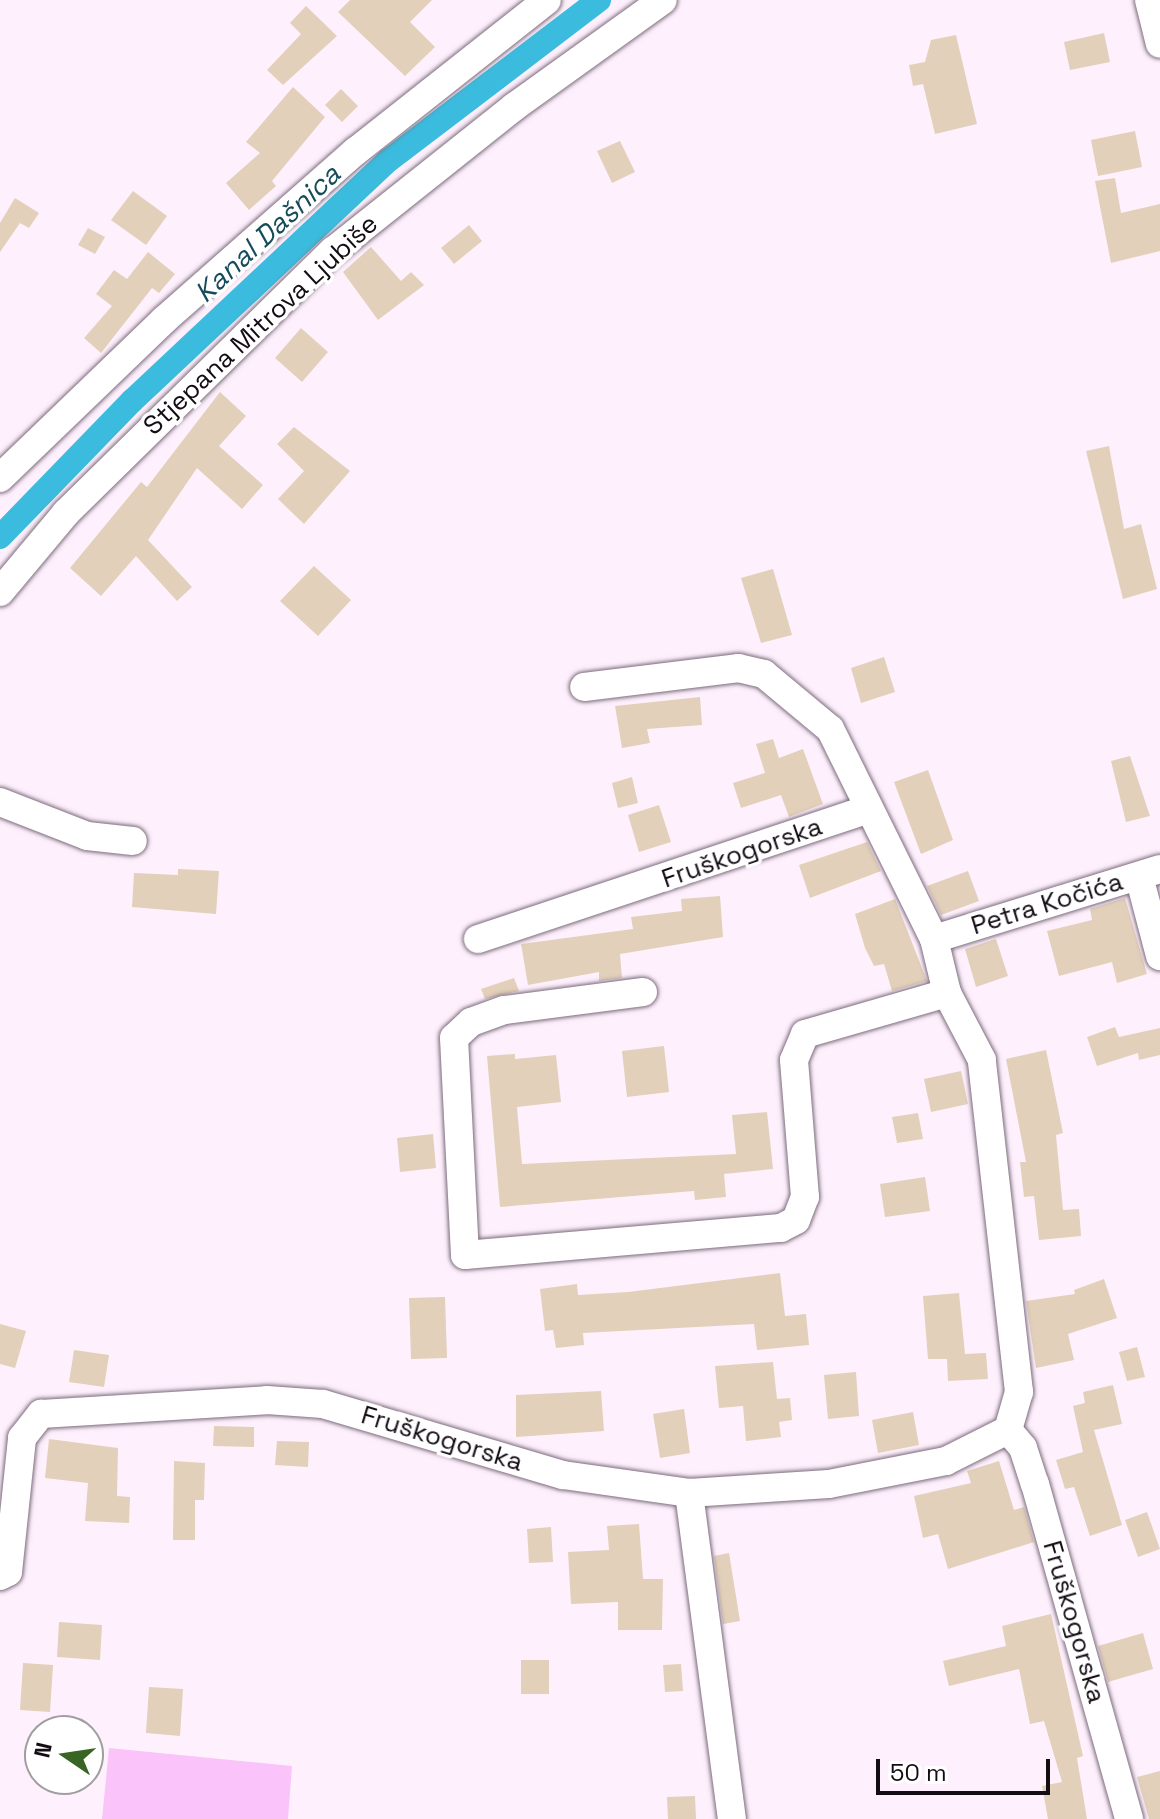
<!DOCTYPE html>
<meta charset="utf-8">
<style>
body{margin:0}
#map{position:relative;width:1160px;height:1819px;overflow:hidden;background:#fef1fd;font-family:"Space Grotesk",sans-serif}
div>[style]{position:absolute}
.green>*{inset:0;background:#fac4fa}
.canal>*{height:24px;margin:-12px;padding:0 12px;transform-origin:12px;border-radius:12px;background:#3bbcdf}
.building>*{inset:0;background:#e2d0ba}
.roads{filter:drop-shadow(0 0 2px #7d6b7d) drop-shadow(0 0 2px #7d6b7d)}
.minor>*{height:28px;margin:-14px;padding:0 14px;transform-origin:14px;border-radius:14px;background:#fff}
span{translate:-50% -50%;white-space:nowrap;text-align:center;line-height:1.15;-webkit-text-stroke:7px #fff;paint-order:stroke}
.street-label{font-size:26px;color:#130c13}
.water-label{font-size:28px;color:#164b5a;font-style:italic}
.north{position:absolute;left:24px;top:1715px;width:80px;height:80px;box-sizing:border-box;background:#fff;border:2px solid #a19ea1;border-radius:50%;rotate:283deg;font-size:22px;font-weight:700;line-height:32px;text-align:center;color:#130c13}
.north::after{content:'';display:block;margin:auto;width:28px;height:36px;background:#386524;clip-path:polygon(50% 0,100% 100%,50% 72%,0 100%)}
.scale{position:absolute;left:876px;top:1759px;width:174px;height:36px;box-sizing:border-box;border:4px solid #130c13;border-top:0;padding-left:10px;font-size:24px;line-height:28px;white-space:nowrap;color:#130c13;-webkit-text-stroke:6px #fff;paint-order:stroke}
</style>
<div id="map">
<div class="green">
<div style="clip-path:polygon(109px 1748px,292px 1766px,288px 1819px,102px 1819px)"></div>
</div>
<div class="canal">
<div style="left:0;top:537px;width:190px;rotate:-45.9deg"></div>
<div style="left:132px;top:401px;width:352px;rotate:-43.2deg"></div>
<div style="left:389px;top:160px;width:264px;rotate:-37.3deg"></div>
</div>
<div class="building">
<div style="clip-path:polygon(350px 0,432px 0,410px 22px,435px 47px,405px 76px,338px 12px)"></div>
<div style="clip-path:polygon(306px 6px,337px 36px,283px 85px,267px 70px,301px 34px,290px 23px)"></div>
<div style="clip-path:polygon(1104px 33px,1110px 62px,1070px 70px,1064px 42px)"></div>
<div style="clip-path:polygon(956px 35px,977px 124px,935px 134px,923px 84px,913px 86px,909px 65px,925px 62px,931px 40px)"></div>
<div style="clip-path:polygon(293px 87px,325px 117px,272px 181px,276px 186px,249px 210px,226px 183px,260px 153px,246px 142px)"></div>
<div style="clip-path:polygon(341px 89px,358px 106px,342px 122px,325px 105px)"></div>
<div style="clip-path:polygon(1135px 131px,1142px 167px,1098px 176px,1091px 140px)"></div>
<div style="clip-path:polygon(620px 141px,635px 172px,612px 183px,597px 151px)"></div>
<div style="clip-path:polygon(1115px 178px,1121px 213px,1160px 204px,1160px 251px,1111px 263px,1095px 181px)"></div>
<div style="clip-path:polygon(133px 191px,167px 216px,146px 245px,111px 220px)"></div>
<div style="clip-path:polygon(15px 198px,39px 213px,29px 228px,20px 223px,0 252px,0 223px)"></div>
<div style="clip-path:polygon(469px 225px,482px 241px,454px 264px,441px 248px)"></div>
<div style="clip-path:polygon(88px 228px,105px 237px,95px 254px,78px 245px)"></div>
<div style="clip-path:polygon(371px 247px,401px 281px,411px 272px,424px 285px,378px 320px,343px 272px)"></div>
<div style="clip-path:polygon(148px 252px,175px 274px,159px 293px,152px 288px,101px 353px,84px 338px,112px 306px,96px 294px,114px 270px,127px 279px)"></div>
<div style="clip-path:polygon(301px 328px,328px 352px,302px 382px,275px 358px)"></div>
<div style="clip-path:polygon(220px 392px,246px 416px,219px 446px,263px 485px,242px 509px,197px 468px,148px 540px,192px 587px,177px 601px,136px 556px,101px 596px,70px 568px,141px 482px,147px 487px)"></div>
<div style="clip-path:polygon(294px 427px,350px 471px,304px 524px,278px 499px,304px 471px,277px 444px)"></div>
<div style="clip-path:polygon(1109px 446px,1124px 529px,1141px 524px,1157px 589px,1123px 599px,1086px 451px)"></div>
<div style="clip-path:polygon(314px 566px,351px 600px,318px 636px,280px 601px)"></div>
<div style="clip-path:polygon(773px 569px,792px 635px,761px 643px,741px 578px)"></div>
<div style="clip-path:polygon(884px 657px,895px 692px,861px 703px,851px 668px)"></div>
<div style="clip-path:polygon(700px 697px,702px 725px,647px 729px,650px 743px,622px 748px,615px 706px)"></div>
<div style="clip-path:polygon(773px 739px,779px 758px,803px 749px,823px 804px,789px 817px,781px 795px,741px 808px,733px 783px,765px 773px,756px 744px)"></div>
<div style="clip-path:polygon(1130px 756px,1150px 816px,1126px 822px,1111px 761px)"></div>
<div style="clip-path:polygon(928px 770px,953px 840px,921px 854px,894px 782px)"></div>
<div style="clip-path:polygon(632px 777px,638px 803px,618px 808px,612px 783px)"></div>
<div style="clip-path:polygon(659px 805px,671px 842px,639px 852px,628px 815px)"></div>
<div style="clip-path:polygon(867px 842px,881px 871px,810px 898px,799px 865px)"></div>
<div style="clip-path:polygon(178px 869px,219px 871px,216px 914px,132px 907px,134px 873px,178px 875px)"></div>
<div style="clip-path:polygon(968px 871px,979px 901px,941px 915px,927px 886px)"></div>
<div style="clip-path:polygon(720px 896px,723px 937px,620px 954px,622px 978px,599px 981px,599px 972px,528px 985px,521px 944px,633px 929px,631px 917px,682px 911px,681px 899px)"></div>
<div style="clip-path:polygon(1125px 898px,1147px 974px,1117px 983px,1112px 962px,1059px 976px,1047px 931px,1092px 920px,1090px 909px)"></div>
<div style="clip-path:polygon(895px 899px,927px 981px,892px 991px,884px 964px,874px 966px,865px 948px,855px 914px)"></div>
<div style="clip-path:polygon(996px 939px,1008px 976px,976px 987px,965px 949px)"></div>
<div style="clip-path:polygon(514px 978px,519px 991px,485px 999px,481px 989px)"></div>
<div style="clip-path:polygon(1115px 1027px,1119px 1037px,1160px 1028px,1160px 1055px,1139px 1060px,1138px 1053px,1097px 1066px,1087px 1037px)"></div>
<div style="clip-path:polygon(664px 1046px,669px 1092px,627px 1097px,622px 1051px)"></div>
<div style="clip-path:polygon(1046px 1050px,1063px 1133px,1056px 1135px,1063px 1210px,1079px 1209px,1081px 1236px,1039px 1240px,1034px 1196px,1024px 1197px,1020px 1162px,1026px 1162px,1006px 1059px)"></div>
<div style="clip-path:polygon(515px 1054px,515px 1059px,556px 1055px,561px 1102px,517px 1107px,522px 1164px,736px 1154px,732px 1115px,767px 1112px,773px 1169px,724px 1174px,726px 1197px,695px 1200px,694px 1191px,500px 1207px,487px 1056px)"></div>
<div style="clip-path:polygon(961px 1071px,968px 1104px,931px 1112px,924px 1079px)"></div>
<div style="clip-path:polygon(918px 1113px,923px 1139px,897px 1143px,892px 1117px)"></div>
<div style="clip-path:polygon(433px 1134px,436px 1168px,400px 1172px,397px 1138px)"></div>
<div style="clip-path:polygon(925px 1177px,930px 1211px,885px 1217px,880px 1184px)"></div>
<div style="clip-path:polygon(780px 1273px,785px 1316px,806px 1314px,809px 1345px,757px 1350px,754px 1324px,583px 1333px,584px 1345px,556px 1348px,553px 1330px,545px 1331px,540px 1289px,577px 1284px,578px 1295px,628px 1292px)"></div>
<div style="clip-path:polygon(1104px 1279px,1117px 1318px,1068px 1334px,1074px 1360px,1036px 1368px,1026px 1301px,1075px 1294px,1074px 1290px)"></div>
<div style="clip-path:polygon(959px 1293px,965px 1354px,986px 1353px,988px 1379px,948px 1381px,947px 1359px,928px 1359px,923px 1296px)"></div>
<div style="clip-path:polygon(445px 1297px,447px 1358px,411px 1359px,409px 1298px)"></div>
<div style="clip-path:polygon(0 1324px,26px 1331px,15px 1368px,0 1364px)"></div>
<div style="clip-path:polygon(1137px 1347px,1145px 1377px,1127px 1381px,1119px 1352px)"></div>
<div style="clip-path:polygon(74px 1350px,109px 1355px,104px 1387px,69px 1382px)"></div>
<div style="clip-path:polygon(773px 1362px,777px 1399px,790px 1398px,792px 1420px,779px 1422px,781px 1437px,746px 1441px,743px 1406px,719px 1408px,715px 1366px)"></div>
<div style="clip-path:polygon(856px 1372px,859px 1416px,828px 1419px,824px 1375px)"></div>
<div style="clip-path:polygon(1113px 1385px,1122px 1424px,1094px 1430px,1122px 1525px,1090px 1536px,1074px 1487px,1065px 1489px,1056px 1460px,1083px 1452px,1073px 1406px,1085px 1403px,1083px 1392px)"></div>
<div style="clip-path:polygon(601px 1391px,604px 1431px,516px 1437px,516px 1395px)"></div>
<div style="clip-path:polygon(684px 1409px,690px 1453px,660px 1458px,653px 1414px)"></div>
<div style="clip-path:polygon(913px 1412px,919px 1445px,878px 1453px,872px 1420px)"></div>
<div style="clip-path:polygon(214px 1426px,254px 1427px,254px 1447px,213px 1446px)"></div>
<div style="clip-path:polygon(49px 1439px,118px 1448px,117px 1496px,130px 1497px,129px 1523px,85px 1521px,88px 1483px,45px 1478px)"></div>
<div style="clip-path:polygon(277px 1441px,309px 1442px,308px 1467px,275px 1465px)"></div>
<div style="clip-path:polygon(174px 1461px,205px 1463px,204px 1500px,195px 1500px,195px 1540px,173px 1540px)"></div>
<div style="clip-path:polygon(999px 1461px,1014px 1510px,1024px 1507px,1034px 1542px,948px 1569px,938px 1534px,923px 1538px,914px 1496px,971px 1483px,967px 1471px)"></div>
<div style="clip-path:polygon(1147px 1512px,1160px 1549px,1138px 1557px,1125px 1520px)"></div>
<div style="clip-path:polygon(639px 1524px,643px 1579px,663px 1579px,662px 1630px,618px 1630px,618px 1602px,571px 1604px,568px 1552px,609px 1550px,607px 1526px)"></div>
<div style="clip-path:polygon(551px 1527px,553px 1562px,529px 1563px,527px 1529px)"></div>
<div style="clip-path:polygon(729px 1553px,740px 1621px,723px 1624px,714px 1556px)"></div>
<div style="clip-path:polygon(1051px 1614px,1083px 1756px,1077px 1758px,1087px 1819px,1048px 1819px,1042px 1786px,1062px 1782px,1044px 1721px,1030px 1724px,1019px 1669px,949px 1686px,943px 1661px,1006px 1646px,1002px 1626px)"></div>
<div style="clip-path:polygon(59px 1622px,102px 1625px,100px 1660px,57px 1657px)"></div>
<div style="clip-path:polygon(1143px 1633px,1153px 1669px,1108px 1682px,1098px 1646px)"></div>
<div style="clip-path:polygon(521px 1660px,549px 1660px,549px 1694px,521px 1694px)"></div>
<div style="clip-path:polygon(23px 1663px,53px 1665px,50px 1712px,20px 1710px)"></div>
<div style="clip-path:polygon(681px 1664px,683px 1691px,665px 1692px,663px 1665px)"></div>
<div style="clip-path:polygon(149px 1687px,183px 1689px,180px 1736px,146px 1733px)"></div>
<div style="clip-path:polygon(1160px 1771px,1160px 1819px,1149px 1819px,1137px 1777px)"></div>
<div style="clip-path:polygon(695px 1796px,696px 1819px,668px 1819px,667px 1797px)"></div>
</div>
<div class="roads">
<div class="minor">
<div style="left:1149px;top:0;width:45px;rotate:76deg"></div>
<div style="left:0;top:478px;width:228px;rotate:-43.9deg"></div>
<div style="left:164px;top:320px;width:256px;rotate:-41.4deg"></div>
<div style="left:356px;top:151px;width:243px;rotate:-38.3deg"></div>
<div style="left:0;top:592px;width:103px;rotate:-50.1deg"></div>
<div style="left:66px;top:513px;width:374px;rotate:-44.5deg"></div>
<div style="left:333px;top:251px;width:231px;rotate:-38.5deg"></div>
<div style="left:514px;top:107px;width:183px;rotate:-35.7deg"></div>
<div style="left:0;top:802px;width:93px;rotate:21.3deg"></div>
<div style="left:87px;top:836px;width:46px;rotate:6.2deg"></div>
<div style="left:1139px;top:876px;width:83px;rotate:75.3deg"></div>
<div style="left:478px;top:939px;width:411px;rotate:-18.4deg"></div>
<div style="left:934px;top:939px;width:237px;rotate:-17.2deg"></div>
<div style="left:643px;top:992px;width:140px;rotate:172.6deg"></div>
<div style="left:504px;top:1010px;width:35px;rotate:160deg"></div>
<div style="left:471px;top:1022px;width:23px;rotate:137deg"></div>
<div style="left:454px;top:1038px;width:217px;rotate:87.1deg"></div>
<div style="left:465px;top:1255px;width:317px;rotate:-4.9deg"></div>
<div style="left:781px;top:1228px;width:17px;rotate:-28deg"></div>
<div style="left:796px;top:1220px;width:25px;rotate:-69deg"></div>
<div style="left:805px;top:1197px;width:137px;rotate:-94.6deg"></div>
<div style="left:794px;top:1060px;width:28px;rotate:-67deg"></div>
<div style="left:805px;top:1034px;width:148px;rotate:-16.1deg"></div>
<div style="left:1008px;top:1430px;width:23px;rotate:50deg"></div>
<div style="left:1023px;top:1448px;width:38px;rotate:72deg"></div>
<div style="left:1035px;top:1484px;width:348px;rotate:74.3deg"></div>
<div style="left:689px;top:1493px;width:329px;rotate:82.5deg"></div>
<div style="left:0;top:1576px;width:9px;rotate:-27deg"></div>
<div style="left:8px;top:1572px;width:135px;rotate:-84deg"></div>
<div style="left:22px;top:1438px;width:31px;rotate:-52deg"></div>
<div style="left:41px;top:1414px;width:226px;rotate:-3.5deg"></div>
<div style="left:267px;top:1400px;width:56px;rotate:4.1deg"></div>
<div style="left:323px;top:1404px;width:250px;rotate:16.5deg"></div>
<div style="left:563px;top:1475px;width:127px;rotate:8.1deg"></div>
<div style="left:689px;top:1493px;width:140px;rotate:-3.7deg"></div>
<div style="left:829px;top:1484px;width:119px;rotate:-11.1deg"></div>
<div style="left:946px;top:1461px;width:69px;rotate:-26.6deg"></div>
<div style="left:1008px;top:1430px;width:40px;rotate:-74deg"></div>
<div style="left:1019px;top:1392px;width:334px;rotate:-96.4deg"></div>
<div style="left:982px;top:1060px;width:76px;rotate:-117.6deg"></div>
<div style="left:947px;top:993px;width:56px;rotate:-103.5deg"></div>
<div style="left:934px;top:939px;width:234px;rotate:-116.3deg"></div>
<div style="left:830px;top:729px;width:86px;rotate:-140.2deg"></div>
<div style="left:764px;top:674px;width:26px;rotate:-167deg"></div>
<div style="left:739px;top:668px;width:156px;rotate:173deg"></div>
</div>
</div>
<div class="street-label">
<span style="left:261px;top:325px;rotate:-43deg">Stjepana Mitrova Ljubiše</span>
<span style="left:742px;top:853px;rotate:-19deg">Fruškogorska</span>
<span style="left:1047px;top:904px;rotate:-17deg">Petra Kočića</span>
<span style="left:442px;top:1439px;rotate:17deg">Fruškogorska</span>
<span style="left:1074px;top:1622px;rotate:74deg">Fruškogorska</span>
</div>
<div class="water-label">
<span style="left:267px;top:233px;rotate:-43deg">Kanal Dašnica</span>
</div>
<div class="north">N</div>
<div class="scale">50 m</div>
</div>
